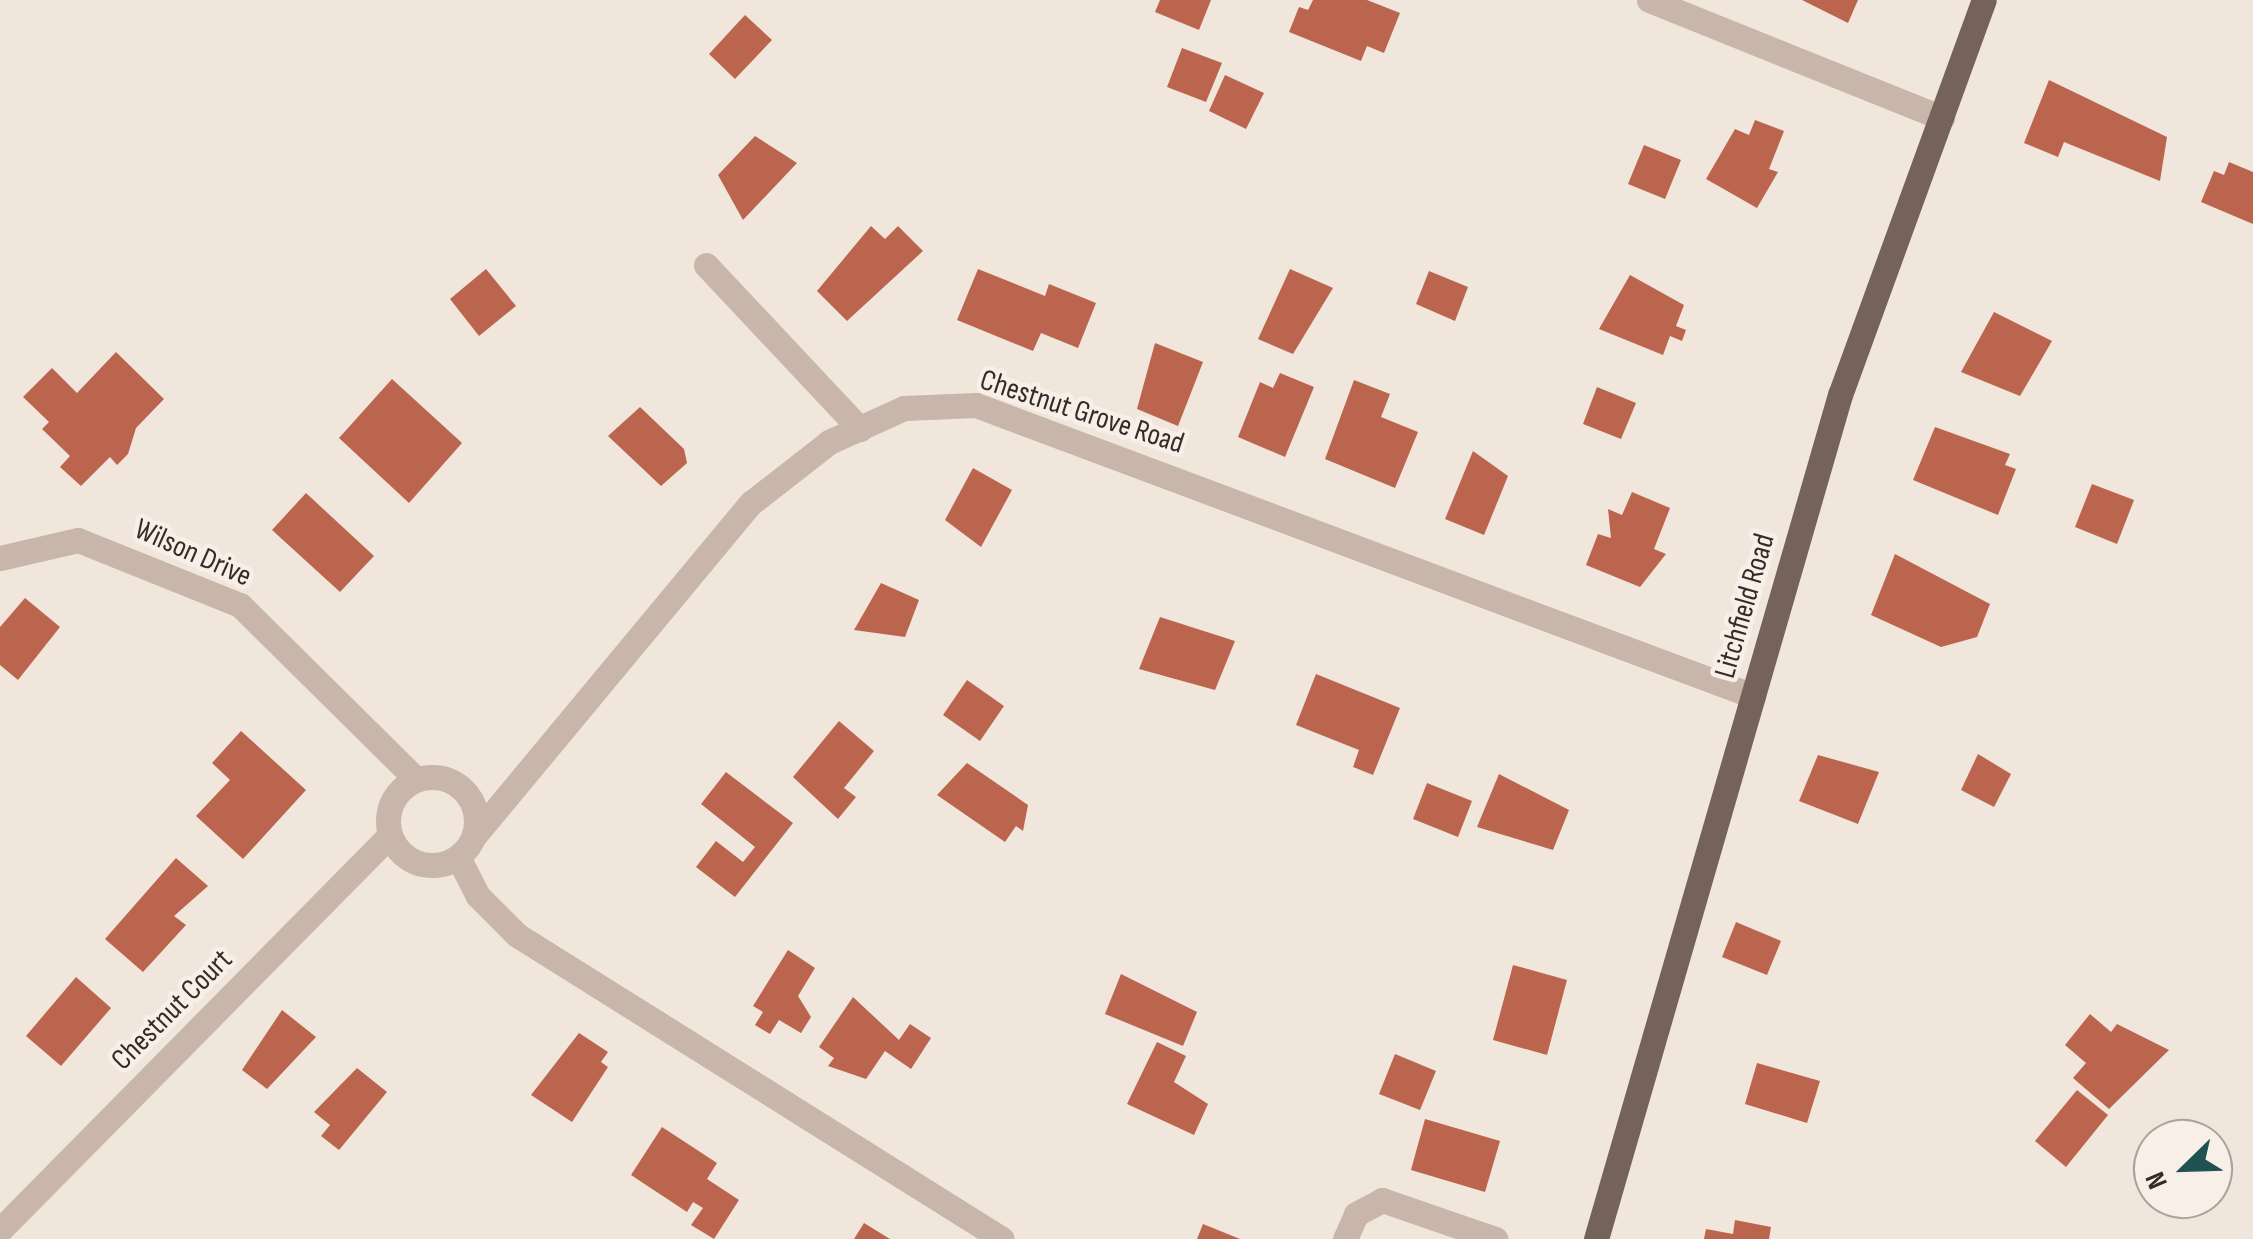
<!DOCTYPE html>
<style>
body{margin:0}
#map{position:relative;width:2253px;height:1239px;overflow:hidden;background:#f0e6dc;font-family:"Sofia Sans Condensed",sans-serif}
div>[style]{position:absolute}
.building>*{inset:0;background:#bc654e}
.minor>*{height:25px;margin:-12.5px;padding:0 12.5px;transform-origin:12.5px;border-radius:12.5px;background:#c7b6a9}
.minor>.ring{margin:-12.5px;padding:0;box-sizing:content-box;background:none;border:25px solid #c7b6a9;border-radius:50%}
.major>*{height:25px;margin:-12.5px;padding:0 12.5px;transform-origin:12.5px;border-radius:12.5px;background:#75635b}
span{translate:-50% -50%;white-space:nowrap;text-align:center;line-height:1.15;-webkit-text-stroke:9px #f8f0e8;paint-order:stroke}
.street-label{font-size:30px;color:#352c28}
.north{position:absolute;left:2133px;top:1119px;width:100px;height:100px;box-sizing:border-box;background:#f8f0e8;border:2px solid #aaa29b;border-radius:50%;rotate:247deg;font-size:28px;font-weight:700;line-height:40px;text-align:center;color:#352c28}
.north::after{content:'';display:block;margin:auto;width:35px;height:45px;background:#215253;clip-path:polygon(50% 0,100% 100%,50% 72%,0 100%)}
</style>
<div id="map">
<div class="building">
<div style="clip-path:polygon(1160px 0,1211px 0,1199px 30px,1155px 12px)"></div>
<div style="clip-path:polygon(1313px 0,1367px 0,1400px 13px,1384px 53px,1367px 46px,1361px 61px,1289px 32px,1299px 7px,1308px 10px)"></div>
<div style="clip-path:polygon(1802px 0,1858px 0,1848px 23px)"></div>
<div style="clip-path:polygon(745px 15px,772px 40px,735px 79px,709px 54px)"></div>
<div style="clip-path:polygon(1182px 48px,1222px 63px,1206px 102px,1167px 87px)"></div>
<div style="clip-path:polygon(1225px 75px,1264px 93px,1246px 129px,1209px 111px)"></div>
<div style="clip-path:polygon(2049px 80px,2167px 137px,2160px 181px,2064px 142px,2058px 157px,2024px 143px)"></div>
<div style="clip-path:polygon(1755px 120px,1784px 131px,1769px 169px,1778px 172px,1757px 208px,1706px 179px,1735px 129px,1749px 135px)"></div>
<div style="clip-path:polygon(755px 136px,797px 163px,743px 220px,718px 175px)"></div>
<div style="clip-path:polygon(1644px 145px,1681px 160px,1665px 199px,1628px 184px)"></div>
<div style="clip-path:polygon(2229px 162px,2253px 172px,2253px 224px,2201px 202px,2214px 171px,2224px 175px)"></div>
<div style="clip-path:polygon(871px 226px,885px 239px,898px 226px,923px 251px,847px 321px,817px 291px)"></div>
<div style="clip-path:polygon(486px 269px,516px 306px,479px 336px,450px 299px)"></div>
<div style="clip-path:polygon(978px 269px,1045px 296px,1049px 284px,1096px 303px,1078px 348px,1041px 333px,1033px 351px,957px 320px)"></div>
<div style="clip-path:polygon(1290px 269px,1333px 288px,1293px 354px,1258px 339px)"></div>
<div style="clip-path:polygon(1429px 271px,1468px 287px,1455px 321px,1416px 304px)"></div>
<div style="clip-path:polygon(1630px 275px,1684px 305px,1676px 326px,1686px 330px,1682px 341px,1670px 336px,1663px 355px,1599px 329px)"></div>
<div style="clip-path:polygon(1994px 312px,2052px 341px,2020px 396px,1961px 372px)"></div>
<div style="clip-path:polygon(1155px 343px,1203px 362px,1178px 426px,1137px 409px)"></div>
<div style="clip-path:polygon(116px 352px,164px 399px,136px 428px,128px 454px,117px 465px,110px 457px,81px 486px,60px 467px,70px 456px,42px 429px,49px 422px,23px 397px,52px 368px,77px 393px)"></div>
<div style="clip-path:polygon(1280px 373px,1314px 387px,1285px 457px,1238px 437px,1260px 382px,1273px 388px)"></div>
<div style="clip-path:polygon(392px 379px,462px 443px,409px 503px,339px 438px)"></div>
<div style="clip-path:polygon(1354px 380px,1390px 394px,1381px 417px,1418px 432px,1395px 488px,1325px 459px)"></div>
<div style="clip-path:polygon(1597px 387px,1636px 403px,1621px 439px,1583px 424px)"></div>
<div style="clip-path:polygon(640px 407px,684px 449px,687px 463px,661px 486px,608px 436px)"></div>
<div style="clip-path:polygon(1935px 427px,2010px 454px,2005px 465px,2016px 469px,1998px 515px,1913px 480px)"></div>
<div style="clip-path:polygon(1473px 451px,1508px 476px,1484px 535px,1445px 519px)"></div>
<div style="clip-path:polygon(973px 468px,1012px 490px,981px 547px,945px 520px)"></div>
<div style="clip-path:polygon(2092px 484px,2134px 500px,2117px 544px,2075px 527px)"></div>
<div style="clip-path:polygon(1632px 492px,1670px 508px,1654px 549px,1666px 554px,1640px 587px,1586px 565px,1598px 534px,1611px 538px,1608px 509px,1622px 515px)"></div>
<div style="clip-path:polygon(306px 493px,374px 556px,340px 592px,272px 530px)"></div>
<div style="clip-path:polygon(1895px 554px,1990px 604px,1977px 637px,1941px 647px,1871px 615px)"></div>
<div style="clip-path:polygon(881px 583px,919px 600px,905px 637px,854px 630px)"></div>
<div style="clip-path:polygon(25px 598px,60px 627px,18px 680px,0 665px,0 627px)"></div>
<div style="clip-path:polygon(1160px 617px,1235px 641px,1215px 690px,1139px 669px)"></div>
<div style="clip-path:polygon(1316px 674px,1400px 708px,1373px 775px,1353px 767px,1359px 750px,1296px 725px)"></div>
<div style="clip-path:polygon(967px 680px,1004px 706px,980px 741px,943px 715px)"></div>
<div style="clip-path:polygon(839px 721px,874px 751px,844px 788px,856px 797px,838px 819px,793px 777px)"></div>
<div style="clip-path:polygon(241px 731px,306px 790px,243px 859px,196px 816px,230px 780px,212px 763px)"></div>
<div style="clip-path:polygon(1978px 754px,2011px 774px,1994px 807px,1961px 790px)"></div>
<div style="clip-path:polygon(1818px 755px,1879px 772px,1858px 824px,1799px 801px)"></div>
<div style="clip-path:polygon(967px 763px,1028px 805px,1023px 831px,1016px 826px,1005px 842px,937px 795px)"></div>
<div style="clip-path:polygon(726px 772px,793px 823px,735px 897px,696px 867px,716px 841px,743px 862px,755px 847px,701px 804px)"></div>
<div style="clip-path:polygon(1499px 774px,1569px 810px,1553px 850px,1477px 827px)"></div>
<div style="clip-path:polygon(1427px 783px,1472px 801px,1458px 837px,1413px 819px)"></div>
<div style="clip-path:polygon(176px 858px,208px 886px,174px 916px,186px 925px,143px 972px,105px 939px)"></div>
<div style="clip-path:polygon(1736px 922px,1781px 941px,1767px 975px,1722px 957px)"></div>
<div style="clip-path:polygon(788px 950px,815px 968px,798px 996px,811px 1017px,801px 1033px,779px 1020px,770px 1034px,755px 1025px,763px 1012px,753px 1006px)"></div>
<div style="clip-path:polygon(1513px 965px,1567px 980px,1547px 1055px,1493px 1040px)"></div>
<div style="clip-path:polygon(1121px 974px,1197px 1012px,1183px 1046px,1105px 1014px)"></div>
<div style="clip-path:polygon(76px 977px,111px 1008px,61px 1066px,26px 1036px)"></div>
<div style="clip-path:polygon(853px 997px,899px 1040px,910px 1024px,931px 1038px,911px 1069px,885px 1051px,866px 1079px,828px 1066px,834px 1058px,819px 1047px)"></div>
<div style="clip-path:polygon(282px 1010px,316px 1037px,267px 1089px,242px 1070px)"></div>
<div style="clip-path:polygon(2090px 1014px,2111px 1032px,2117px 1024px,2169px 1050px,2109px 1109px,2073px 1078px,2086px 1063px,2065px 1045px)"></div>
<div style="clip-path:polygon(579px 1033px,608px 1052px,601px 1062px,608px 1067px,572px 1122px,531px 1095px)"></div>
<div style="clip-path:polygon(1157px 1042px,1186px 1056px,1174px 1082px,1208px 1104px,1194px 1135px,1127px 1104px)"></div>
<div style="clip-path:polygon(1395px 1054px,1436px 1071px,1420px 1110px,1379px 1094px)"></div>
<div style="clip-path:polygon(1757px 1063px,1820px 1081px,1807px 1123px,1745px 1104px)"></div>
<div style="clip-path:polygon(357px 1068px,387px 1092px,339px 1150px,321px 1136px,330px 1125px,314px 1112px)"></div>
<div style="clip-path:polygon(2077px 1090px,2108px 1115px,2066px 1167px,2035px 1141px)"></div>
<div style="clip-path:polygon(1425px 1119px,1500px 1141px,1485px 1192px,1411px 1170px)"></div>
<div style="clip-path:polygon(662px 1127px,717px 1163px,707px 1179px,739px 1200px,714px 1239px,691px 1225px,703px 1208px,693px 1202px,687px 1212px,631px 1175px)"></div>
<div style="clip-path:polygon(1735px 1220px,1771px 1227px,1769px 1239px,1704px 1239px,1706px 1229px,1733px 1234px)"></div>
<div style="clip-path:polygon(864px 1223px,890px 1239px,854px 1239px)"></div>
<div style="clip-path:polygon(1203px 1224px,1240px 1239px,1197px 1239px)"></div>
</div>
<div class="minor">
<div style="left:1649px;top:0;width:316px;rotate:21.9deg"></div>
<div style="left:706px;top:265px;width:225px;rotate:46.8deg"></div>
<div style="left:0;top:558px;width:80px;rotate:-13deg"></div>
<div style="left:78px;top:540px;width:175px;rotate:21.9deg"></div>
<div style="left:240px;top:605px;width:247px;rotate:44.7deg"></div>
<div class="ring" style="left:388px;top:777px;width:63px;height:63px"></div>
<div style="left:475px;top:835px;width:432px;rotate:-50.3deg"></div>
<div style="left:751px;top:503px;width:99px;rotate:-38deg"></div>
<div style="left:829px;top:442px;width:82px;rotate:-24.4deg"></div>
<div style="left:904px;top:408px;width:72px;rotate:-2.4deg"></div>
<div style="left:976px;top:405px;width:830px;rotate:20.53deg"></div>
<div style="left:458px;top:857px;width:44px;rotate:62.9deg"></div>
<div style="left:478px;top:896px;width:55px;rotate:45deg"></div>
<div style="left:517px;top:935px;width:572px;rotate:32.08deg"></div>
<div style="left:0;top:1230px;width:555px;rotate:-45.36deg"></div>
<div style="left:1345px;top:1239px;width:27px;rotate:-66deg"></div>
<div style="left:1356px;top:1214px;width:30px;rotate:-28deg"></div>
<div style="left:1382px;top:1200px;width:120px;rotate:19deg"></div>
</div>
<div class="major">
<div style="left:1596px;top:1239px;width:879px;rotate:-73.88deg"></div>
<div style="left:1840px;top:395px;width:420px;rotate:-70deg"></div>
</div>
<div class="street-label">
<span style="left:1082px;top:412px;rotate:18deg">Chestnut Grove Road</span>
<span style="left:193px;top:553px;rotate:24deg">Wilson Drive</span>
<span style="left:1745px;top:606px;rotate:-74deg">Litchfield Road</span>
<span style="left:172px;top:1010px;rotate:-45deg">Chestnut Court</span>
</div>
<div class="north">N</div>
</div>
